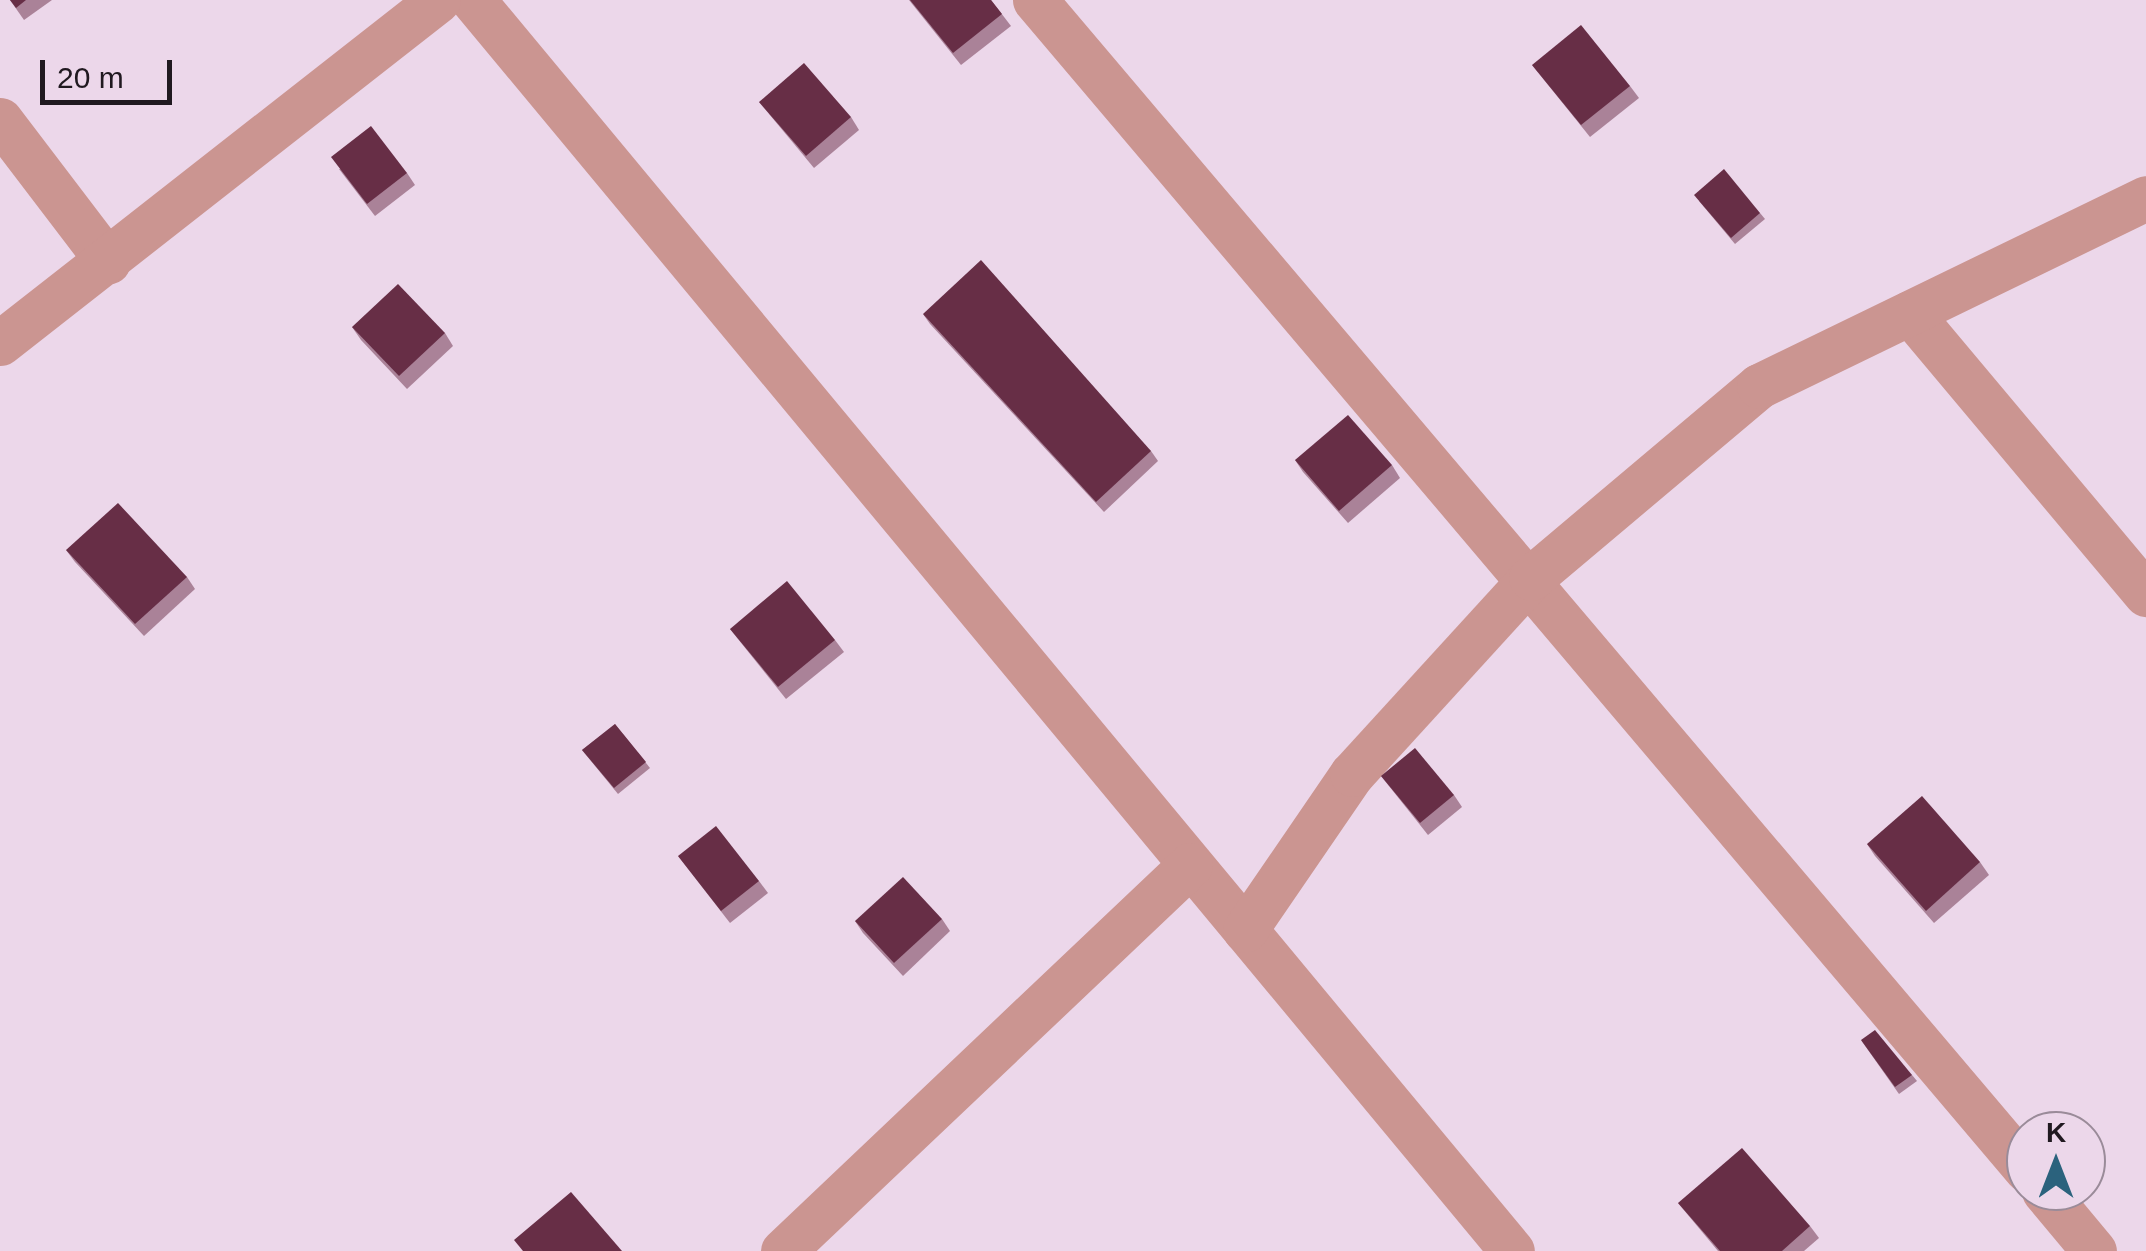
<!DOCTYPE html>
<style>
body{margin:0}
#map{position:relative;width:2146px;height:1251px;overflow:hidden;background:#ecd7ea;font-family:Helvetica,sans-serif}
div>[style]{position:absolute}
.minor>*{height:45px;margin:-22.5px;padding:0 22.5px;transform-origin:22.5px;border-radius:22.5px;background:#cb9591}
.wall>*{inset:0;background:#aa8298}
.building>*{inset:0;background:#672e46}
span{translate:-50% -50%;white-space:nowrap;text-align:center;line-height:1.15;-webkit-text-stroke:10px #ecd7ea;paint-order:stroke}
.north{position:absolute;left:2006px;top:1111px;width:100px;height:100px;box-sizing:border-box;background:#ecd7ea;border:2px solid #9a8b99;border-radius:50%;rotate:0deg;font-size:28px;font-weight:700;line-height:40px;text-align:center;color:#201920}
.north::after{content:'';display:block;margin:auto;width:35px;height:45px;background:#2b627d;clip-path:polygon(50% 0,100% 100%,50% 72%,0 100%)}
.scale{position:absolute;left:40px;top:60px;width:132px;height:45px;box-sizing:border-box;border:5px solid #201920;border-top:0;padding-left:12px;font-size:30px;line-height:35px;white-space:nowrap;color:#201920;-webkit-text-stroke:8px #ecd7ea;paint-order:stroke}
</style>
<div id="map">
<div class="minor">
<div style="left:473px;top:0;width:1626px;rotate:50.29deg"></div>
<div style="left:1035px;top:0;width:1533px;rotate:49.71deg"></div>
<div style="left:0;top:120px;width:178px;rotate:52.7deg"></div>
<div style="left:1910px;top:313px;width:367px;rotate:50deg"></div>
<div style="left:0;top:343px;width:556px;rotate:-38.06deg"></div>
<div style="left:1245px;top:930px;width:189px;rotate:-55.6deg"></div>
<div style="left:1352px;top:774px;width:265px;rotate:-47.6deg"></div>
<div style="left:1531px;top:578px;width:298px;rotate:-40.1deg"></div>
<div style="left:1759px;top:386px;width:430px;rotate:-25.9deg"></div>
<div style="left:2044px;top:1191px;width:78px;rotate:50.2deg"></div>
<div style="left:783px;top:1251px;width:561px;rotate:-43.48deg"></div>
</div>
<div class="wall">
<div style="clip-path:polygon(10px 0,52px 0,24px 20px)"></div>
<div style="clip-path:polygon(909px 0,991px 0,1011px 26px,961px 65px)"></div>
<div style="clip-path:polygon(1532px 65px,1630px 86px,1639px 98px,1590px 137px)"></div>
<div style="clip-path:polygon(759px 102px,851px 117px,859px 130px,814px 168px)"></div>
<div style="clip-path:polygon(339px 169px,407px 173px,415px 185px,375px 216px)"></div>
<div style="clip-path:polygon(1699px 201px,1760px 213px,1765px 219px,1735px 244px)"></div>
<div style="clip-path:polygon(923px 314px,1151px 451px,1158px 461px,1104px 512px,930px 324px)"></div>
<div style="clip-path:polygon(352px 327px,445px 333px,453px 346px,407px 389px,361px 340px)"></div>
<div style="clip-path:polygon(1295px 460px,1392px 465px,1400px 478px,1348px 523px,1303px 472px)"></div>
<div style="clip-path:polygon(66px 550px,187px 577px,195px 589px,144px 636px,75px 562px)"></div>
<div style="clip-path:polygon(730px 629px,835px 640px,844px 652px,786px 699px)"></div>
<div style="clip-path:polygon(615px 724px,650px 768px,618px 794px,582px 750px)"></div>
<div style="clip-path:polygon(1381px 776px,1454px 795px,1462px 807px,1428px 835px)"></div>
<div style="clip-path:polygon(1867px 844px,1980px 862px,1989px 875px,1934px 923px,1875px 856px)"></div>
<div style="clip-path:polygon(678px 856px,759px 881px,768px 893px,730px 923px)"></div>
<div style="clip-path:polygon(942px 919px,950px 931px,903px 976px,863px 933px,855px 921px)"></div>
<div style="clip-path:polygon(1861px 1040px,1912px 1075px,1917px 1081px,1899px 1094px)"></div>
<div style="clip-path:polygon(1678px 1203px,1810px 1226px,1819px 1238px,1804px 1251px,1718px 1251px)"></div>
</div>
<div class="building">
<div style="clip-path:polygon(10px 0,26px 0,16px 8px)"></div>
<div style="clip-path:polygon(910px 0,991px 0,1002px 14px,953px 53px)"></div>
<div style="clip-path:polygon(1581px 25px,1630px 86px,1581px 125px,1532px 65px)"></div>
<div style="clip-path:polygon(804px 63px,851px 117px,806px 156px,759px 102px)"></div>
<div style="clip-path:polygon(371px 126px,407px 173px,367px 204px,331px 157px)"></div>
<div style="clip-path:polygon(1724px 169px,1760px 213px,1731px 238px,1694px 195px)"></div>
<div style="clip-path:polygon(981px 260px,1151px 451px,1096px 502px,923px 314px)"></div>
<div style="clip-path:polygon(398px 284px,445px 333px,399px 376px,352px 327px)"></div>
<div style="clip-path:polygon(1348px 415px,1392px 465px,1339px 511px,1295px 460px)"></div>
<div style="clip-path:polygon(118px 503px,187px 577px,135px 624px,66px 550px)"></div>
<div style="clip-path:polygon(787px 581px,835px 640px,778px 687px,730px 629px)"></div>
<div style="clip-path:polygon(615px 724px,646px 762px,614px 788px,582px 750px)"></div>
<div style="clip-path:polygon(1415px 748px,1454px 795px,1420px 823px,1381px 776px)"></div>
<div style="clip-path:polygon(1922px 796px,1980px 862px,1926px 911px,1867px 844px)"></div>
<div style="clip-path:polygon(716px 826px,759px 881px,721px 911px,678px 856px)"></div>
<div style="clip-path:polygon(903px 877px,942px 919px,894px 963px,855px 921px)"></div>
<div style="clip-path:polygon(1875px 1030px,1912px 1075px,1895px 1087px,1861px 1040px)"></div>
<div style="clip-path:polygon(1742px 1148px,1810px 1226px,1782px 1251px,1720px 1251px,1678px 1203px)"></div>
<div style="clip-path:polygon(571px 1192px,622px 1251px,523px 1251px,514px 1240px)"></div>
</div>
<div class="north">K</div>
<div class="scale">20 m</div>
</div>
